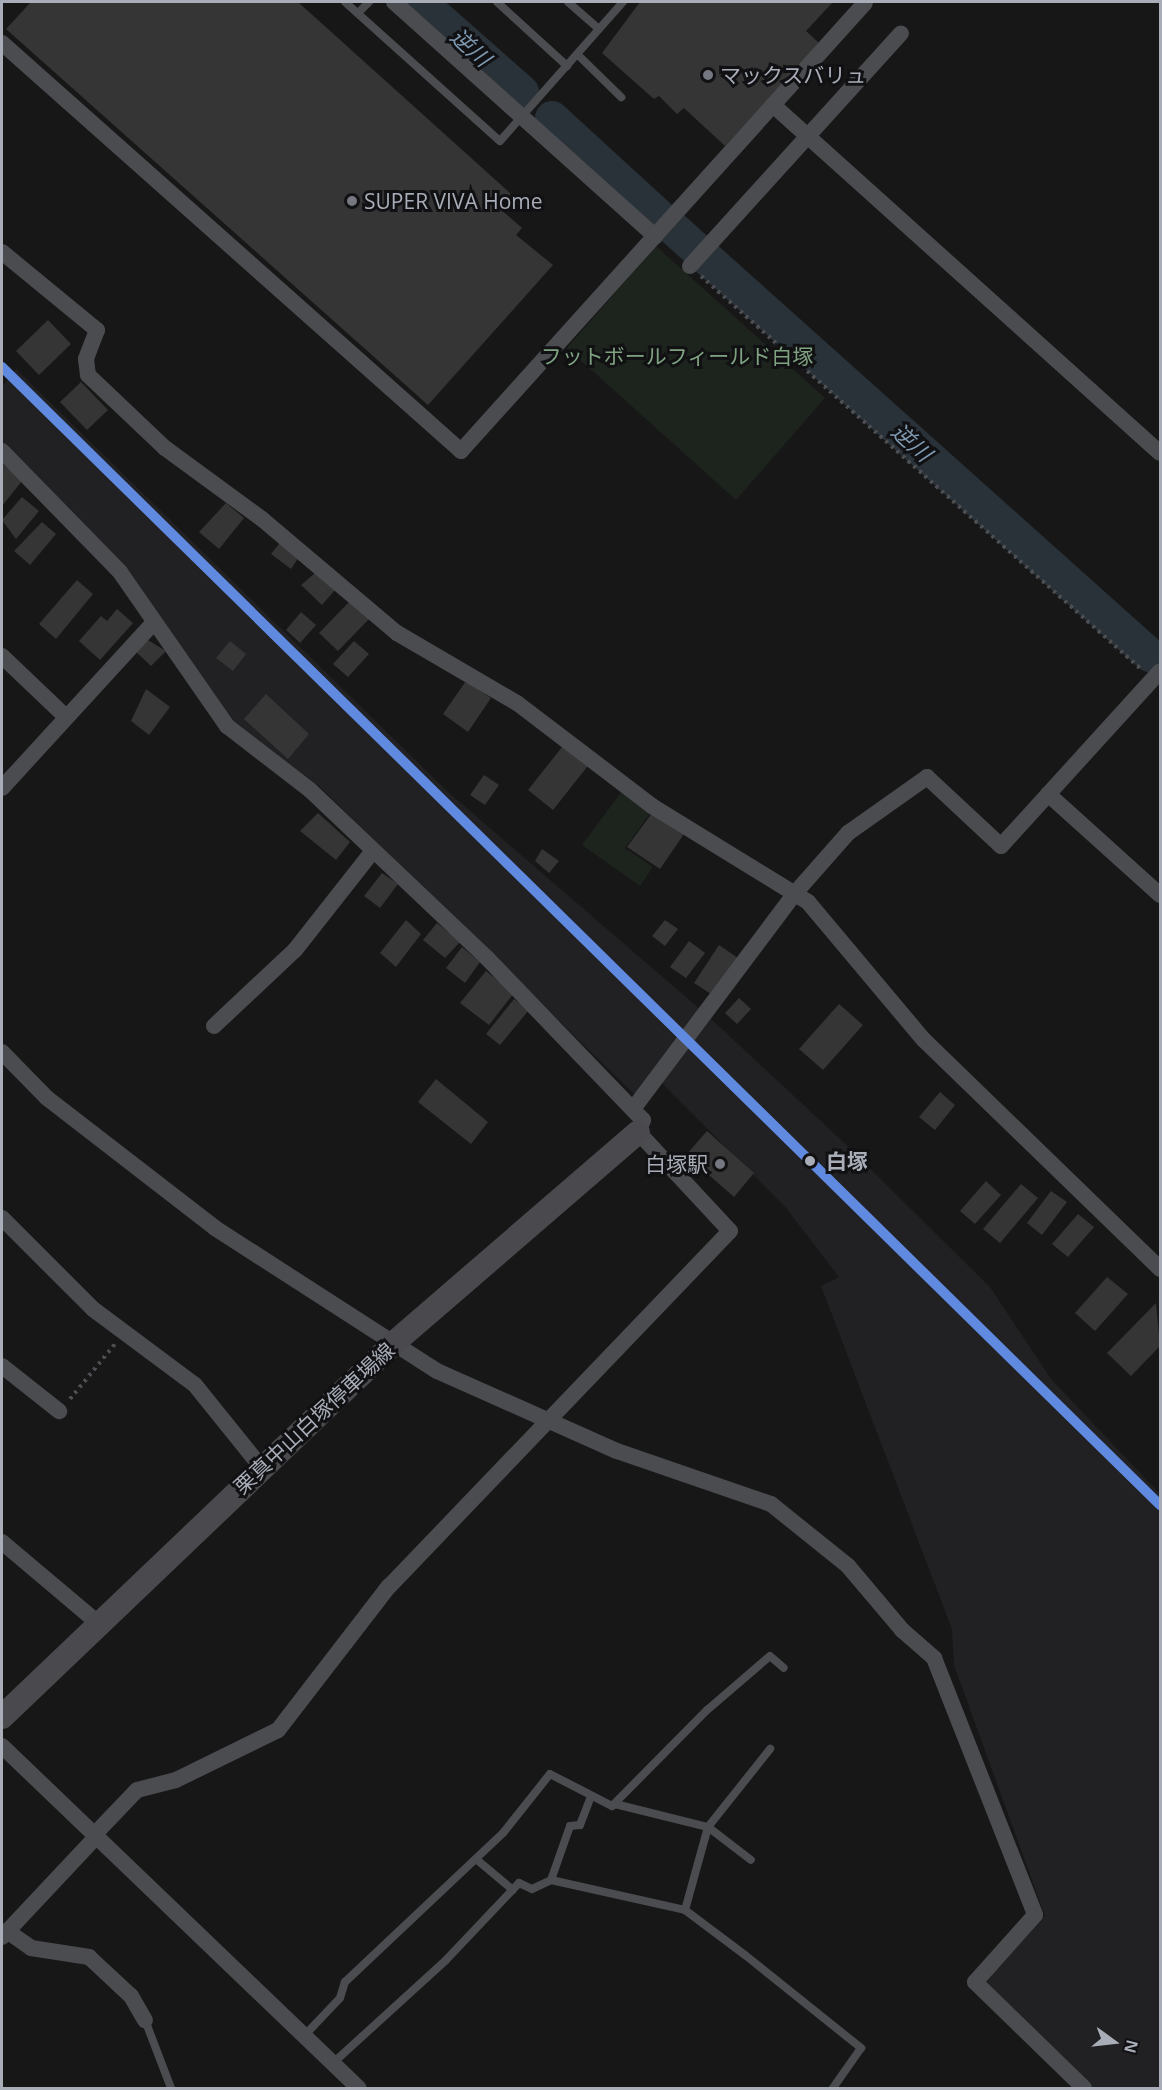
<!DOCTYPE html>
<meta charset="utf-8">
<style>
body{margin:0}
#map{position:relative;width:1162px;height:2090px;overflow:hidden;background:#171717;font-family:"Open Sans","Noto Sans JP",sans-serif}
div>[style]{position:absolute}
.built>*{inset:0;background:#212123}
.green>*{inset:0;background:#1d241e}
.river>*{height:34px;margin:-17px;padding:0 17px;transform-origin:17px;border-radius:17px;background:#2a3239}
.building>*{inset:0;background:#353536}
.path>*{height:4px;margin-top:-2px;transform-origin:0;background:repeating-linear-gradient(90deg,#4d4e52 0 3px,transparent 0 7.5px)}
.lane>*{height:8px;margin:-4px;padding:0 4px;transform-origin:4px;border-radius:4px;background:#4b4c50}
.street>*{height:16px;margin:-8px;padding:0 8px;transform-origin:8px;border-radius:8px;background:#4b4c50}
.secondary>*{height:24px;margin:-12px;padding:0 12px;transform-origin:12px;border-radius:12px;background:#4a4a4e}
.rail-1>*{height:10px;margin:-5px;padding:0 5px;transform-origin:5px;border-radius:5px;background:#6089e0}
.dots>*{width:16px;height:16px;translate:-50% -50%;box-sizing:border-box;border:3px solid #111113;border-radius:50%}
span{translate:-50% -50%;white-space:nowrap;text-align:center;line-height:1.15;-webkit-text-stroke:6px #111113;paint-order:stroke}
.poi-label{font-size:21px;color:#a8adb8}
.left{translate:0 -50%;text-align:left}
.right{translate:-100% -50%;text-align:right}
.park-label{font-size:21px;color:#7fa381}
.stop-label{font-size:21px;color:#a8adb8;font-weight:700}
.street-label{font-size:21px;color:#a8adb8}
.water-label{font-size:22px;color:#7f9bb3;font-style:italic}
.frame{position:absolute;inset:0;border:3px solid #a8adb8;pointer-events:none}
.north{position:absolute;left:1084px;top:2012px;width:60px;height:60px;-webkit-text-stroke:4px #111113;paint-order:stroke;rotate:105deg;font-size:16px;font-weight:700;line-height:24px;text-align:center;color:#a8adb8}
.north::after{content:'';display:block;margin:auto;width:21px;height:27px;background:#a8adb8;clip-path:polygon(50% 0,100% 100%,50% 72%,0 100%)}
</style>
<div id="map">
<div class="built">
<div style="clip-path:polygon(16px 369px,448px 792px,708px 1016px,839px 1138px,990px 1287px,1051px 1379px,1160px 1494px,1160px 2088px,1094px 2088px,987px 1985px,989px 1976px,1045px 1916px,954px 1665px,952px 1629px,821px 1286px,839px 1277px,786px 1208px,662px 1083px,637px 1097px,319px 786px,235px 725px,156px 621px,2px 444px,2px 387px)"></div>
</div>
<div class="green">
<div style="clip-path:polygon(656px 246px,825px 398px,736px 500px,567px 348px)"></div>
<div style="clip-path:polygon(622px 791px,651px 812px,625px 848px,653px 867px,640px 886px,582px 845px)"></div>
</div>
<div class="river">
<div style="left:420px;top:2px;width:136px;rotate:41.4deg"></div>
<div style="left:552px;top:118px;width:145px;rotate:42.5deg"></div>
<div style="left:674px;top:229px;width:639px;rotate:41.83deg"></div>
</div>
<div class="building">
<div style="clip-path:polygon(31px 2px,298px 2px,511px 194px,499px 208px,522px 228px,516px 235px,553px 265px,428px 405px,6px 29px)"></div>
<div style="clip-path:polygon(640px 2px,833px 2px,806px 31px,819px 43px,725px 146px,684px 108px,677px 114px,659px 96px,654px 99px,602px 53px)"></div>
<div style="clip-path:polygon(48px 320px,71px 344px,39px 375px,16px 351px)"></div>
<div style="clip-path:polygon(81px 382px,108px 410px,87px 430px,60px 402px)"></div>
<div style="clip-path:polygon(3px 464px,22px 481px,2px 506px,2px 466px)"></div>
<div style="clip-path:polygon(22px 497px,39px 511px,16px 539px,2px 520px)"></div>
<div style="clip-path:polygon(226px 503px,244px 518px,219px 549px,199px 532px)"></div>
<div style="clip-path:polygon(42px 522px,56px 534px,30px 565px,14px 551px)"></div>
<div style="clip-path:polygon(282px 540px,300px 555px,291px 569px,271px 554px)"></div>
<div style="clip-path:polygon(315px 573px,335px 590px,322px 605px,301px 585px)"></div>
<div style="clip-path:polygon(77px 580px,93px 594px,56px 639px,39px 624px)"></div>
<div style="clip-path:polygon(350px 601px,369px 619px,338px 651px,319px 633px)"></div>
<div style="clip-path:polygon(117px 609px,133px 623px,100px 660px,79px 641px,101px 616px,107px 621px)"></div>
<div style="clip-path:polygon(301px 612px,316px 625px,300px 643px,286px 630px)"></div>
<div style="clip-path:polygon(146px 639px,166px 651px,151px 666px,135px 651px)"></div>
<div style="clip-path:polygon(230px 641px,246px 654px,233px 671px,216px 658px)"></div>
<div style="clip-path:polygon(354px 641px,369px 654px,348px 677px,333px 664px)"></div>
<div style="clip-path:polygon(466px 681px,491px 698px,468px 732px,443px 714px)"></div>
<div style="clip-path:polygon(146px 689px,170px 707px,149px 735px,131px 721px)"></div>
<div style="clip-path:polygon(266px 694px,309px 734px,288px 759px,244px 719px)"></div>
<div style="clip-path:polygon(566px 742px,591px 762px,553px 810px,528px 790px)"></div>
<div style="clip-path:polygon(484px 775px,499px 785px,485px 805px,470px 795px)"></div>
<div style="clip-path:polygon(318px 813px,350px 842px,336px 860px,300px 831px)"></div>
<div style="clip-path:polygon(652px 813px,684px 834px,660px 869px,627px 847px)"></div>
<div style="clip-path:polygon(542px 849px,559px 861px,549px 873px,535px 861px)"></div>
<div style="clip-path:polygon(382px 873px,398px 884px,380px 908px,364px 896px)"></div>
<div style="clip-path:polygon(406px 920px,421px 934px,396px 967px,380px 953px)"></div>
<div style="clip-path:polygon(665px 920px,678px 929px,665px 946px,652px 936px)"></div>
<div style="clip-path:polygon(437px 923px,460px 942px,445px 958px,423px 940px)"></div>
<div style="clip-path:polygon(689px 941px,705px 953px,686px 978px,670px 967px)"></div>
<div style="clip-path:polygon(719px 945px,738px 958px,711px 994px,694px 983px)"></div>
<div style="clip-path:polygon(462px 947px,480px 962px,465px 983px,446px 968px)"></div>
<div style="clip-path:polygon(486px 971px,514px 993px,489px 1025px,460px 1003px)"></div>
<div style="clip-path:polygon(739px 998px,751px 1009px,737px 1024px,725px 1013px)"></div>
<div style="clip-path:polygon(514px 999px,529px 1010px,500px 1045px,486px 1034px)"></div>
<div style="clip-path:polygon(839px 1004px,863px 1025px,823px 1070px,799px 1049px)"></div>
<div style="clip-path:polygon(436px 1079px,488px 1122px,471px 1144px,418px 1102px)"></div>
<div style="clip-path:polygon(940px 1092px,955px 1105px,935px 1130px,919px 1117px)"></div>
<div style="clip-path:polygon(707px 1131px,754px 1173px,734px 1197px,686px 1155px)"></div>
<div style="clip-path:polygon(986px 1181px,1001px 1195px,975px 1224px,960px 1211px)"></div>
<div style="clip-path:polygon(1021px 1184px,1038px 1198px,1000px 1243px,983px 1229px)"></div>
<div style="clip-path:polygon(1051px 1191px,1067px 1202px,1042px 1235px,1027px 1223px)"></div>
<div style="clip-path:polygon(1078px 1214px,1094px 1227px,1068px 1257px,1052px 1244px)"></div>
<div style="clip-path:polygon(1107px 1277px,1128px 1294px,1095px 1331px,1075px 1313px)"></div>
<div style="clip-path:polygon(1156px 1303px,1160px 1346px,1131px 1376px,1107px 1353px)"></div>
</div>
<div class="path">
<div style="left:701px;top:276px;width:590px;rotate:41.77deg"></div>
<div style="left:70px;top:1399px;width:71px;rotate:-50.7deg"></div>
</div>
<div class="lane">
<div style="left:345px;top:2px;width:208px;rotate:41.9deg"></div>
<div style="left:500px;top:141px;width:186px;rotate:-48.5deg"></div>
<div style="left:497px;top:2px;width:95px;rotate:42.4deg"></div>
<div style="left:568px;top:2px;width:41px;rotate:41.1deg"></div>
<div style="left:358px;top:13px;width:16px;rotate:-45deg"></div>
<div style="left:577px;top:54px;width:62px;rotate:44.3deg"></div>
<div style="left:615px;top:1804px;width:96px;rotate:13.9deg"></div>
<div style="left:708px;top:1827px;width:54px;rotate:37.5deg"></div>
<div style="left:476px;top:1859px;width:48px;rotate:40deg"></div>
<div style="left:551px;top:1880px;width:57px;rotate:-70.6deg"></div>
<div style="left:570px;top:1826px;width:10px;rotate:-6deg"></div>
<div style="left:580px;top:1825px;width:28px;rotate:-69deg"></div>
<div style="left:685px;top:1910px;width:86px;rotate:-74.5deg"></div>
<div style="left:708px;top:1827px;width:100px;rotate:-51.5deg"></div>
<div style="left:145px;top:2020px;width:73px;rotate:69.1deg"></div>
<div style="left:304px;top:2036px;width:52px;rotate:-46.5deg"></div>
<div style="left:340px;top:1998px;width:17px;rotate:-73deg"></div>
<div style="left:345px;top:1982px;width:217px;rotate:-43.3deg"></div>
<div style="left:503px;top:1833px;width:75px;rotate:-51.5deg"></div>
<div style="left:550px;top:1774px;width:70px;rotate:27.3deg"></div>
<div style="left:612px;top:1806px;width:134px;rotate:-45.3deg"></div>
<div style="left:706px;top:1711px;width:84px;rotate:-40.7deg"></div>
<div style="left:770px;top:1656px;width:18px;rotate:41deg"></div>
<div style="left:333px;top:2063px;width:153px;rotate:-42.3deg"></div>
<div style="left:446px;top:1960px;width:106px;rotate:-46.5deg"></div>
<div style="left:519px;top:1883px;width:14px;rotate:25deg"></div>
<div style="left:532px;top:1889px;width:21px;rotate:-25deg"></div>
<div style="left:551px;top:1880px;width:137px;rotate:12.6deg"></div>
<div style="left:685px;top:1910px;width:75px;rotate:36.9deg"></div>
<div style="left:745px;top:1955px;width:149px;rotate:38.7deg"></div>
<div style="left:861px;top:2048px;width:49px;rotate:125deg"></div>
</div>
<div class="street">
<div style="left:394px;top:2px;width:351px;rotate:41.9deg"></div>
<div style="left:2px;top:43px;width:614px;rotate:41.63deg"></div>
<div style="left:461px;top:451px;width:603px;rotate:-47.96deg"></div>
<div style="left:773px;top:105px;width:520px;rotate:41.96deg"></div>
<div style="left:2px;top:252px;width:123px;rotate:39.4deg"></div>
<div style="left:97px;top:330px;width:31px;rotate:111deg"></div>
<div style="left:86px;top:359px;width:16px;rotate:83deg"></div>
<div style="left:88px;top:375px;width:106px;rotate:43.5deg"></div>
<div style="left:165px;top:448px;width:120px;rotate:36.2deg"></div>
<div style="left:262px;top:519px;width:177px;rotate:40.2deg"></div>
<div style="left:397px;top:633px;width:139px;rotate:30.3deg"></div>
<div style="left:517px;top:703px;width:170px;rotate:37.3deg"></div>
<div style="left:652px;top:806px;width:183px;rotate:31.6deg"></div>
<div style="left:808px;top:902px;width:180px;rotate:50deg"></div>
<div style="left:924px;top:1040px;width:329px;rotate:44.1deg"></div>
<div style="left:690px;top:266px;width:314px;rotate:-47.8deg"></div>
<div style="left:2px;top:451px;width:169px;rotate:45.7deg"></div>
<div style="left:120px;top:572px;width:188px;rotate:55.2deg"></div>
<div style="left:227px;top:726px;width:105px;rotate:37.6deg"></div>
<div style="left:310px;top:790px;width:244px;rotate:43.5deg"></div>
<div style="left:487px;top:958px;width:225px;rotate:46.1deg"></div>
<div style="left:643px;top:1120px;width:13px;rotate:113deg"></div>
<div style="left:638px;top:1132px;width:135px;rotate:47.1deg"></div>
<div style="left:730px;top:1231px;width:492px;rotate:133.8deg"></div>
<div style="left:389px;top:1586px;width:182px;rotate:127.6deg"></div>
<div style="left:278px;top:1730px;width:114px;rotate:153.9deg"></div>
<div style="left:176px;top:1780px;width:40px;rotate:165.6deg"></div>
<div style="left:137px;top:1790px;width:62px;rotate:133.7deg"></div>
<div style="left:2px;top:656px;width:88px;rotate:43.6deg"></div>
<div style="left:2px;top:788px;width:224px;rotate:-47.5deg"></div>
<div style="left:1048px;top:794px;width:151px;rotate:42deg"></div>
<div style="left:214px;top:1026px;width:111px;rotate:-43.2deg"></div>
<div style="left:295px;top:950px;width:125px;rotate:-51.8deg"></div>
<div style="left:2px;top:1052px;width:64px;rotate:45.6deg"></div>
<div style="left:47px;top:1098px;width:212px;rotate:37.7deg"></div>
<div style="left:215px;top:1228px;width:264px;rotate:32.8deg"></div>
<div style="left:437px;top:1371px;width:197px;rotate:24deg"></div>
<div style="left:617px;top:1451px;width:163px;rotate:19deg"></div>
<div style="left:771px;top:1504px;width:99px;rotate:38.8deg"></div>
<div style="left:848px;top:1566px;width:84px;rotate:49.8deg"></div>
<div style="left:902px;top:1630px;width:43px;rotate:41.2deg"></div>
<div style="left:934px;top:1658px;width:276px;rotate:68.5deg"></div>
<div style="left:1035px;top:1915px;width:90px;rotate:131.8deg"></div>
<div style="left:975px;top:1982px;width:152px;rotate:44.2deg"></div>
<div style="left:633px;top:1109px;width:271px;rotate:-53.1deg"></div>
<div style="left:796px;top:892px;width:79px;rotate:-48.6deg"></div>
<div style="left:848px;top:833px;width:97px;rotate:-35.3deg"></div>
<div style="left:927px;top:777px;width:101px;rotate:43deg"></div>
<div style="left:1001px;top:846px;width:236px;rotate:-47.7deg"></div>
<div style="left:2px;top:1218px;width:129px;rotate:45deg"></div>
<div style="left:93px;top:1309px;width:127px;rotate:36.7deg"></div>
<div style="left:195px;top:1385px;width:105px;rotate:51.2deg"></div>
<div style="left:2px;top:1366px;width:73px;rotate:38.3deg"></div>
<div style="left:2px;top:1542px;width:127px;rotate:40.2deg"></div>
<div style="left:2px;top:1746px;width:494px;rotate:43.8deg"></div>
<div style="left:7px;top:1931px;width:29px;rotate:35deg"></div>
<div style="left:31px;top:1948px;width:59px;rotate:8.8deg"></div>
<div style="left:89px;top:1957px;width:57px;rotate:42.9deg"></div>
<div style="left:131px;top:1996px;width:28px;rotate:60deg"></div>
<div style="left:2px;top:1937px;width:137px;rotate:-46.8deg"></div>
</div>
<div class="secondary">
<div style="left:2px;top:1717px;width:543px;rotate:-43.66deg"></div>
<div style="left:395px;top:1342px;width:321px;rotate:-40.8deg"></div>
</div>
<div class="rail-1">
<div style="left:2px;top:367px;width:1624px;rotate:44.5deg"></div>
</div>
<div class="dots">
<div style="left:708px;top:75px;background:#757880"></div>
<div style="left:352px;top:201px;background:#757880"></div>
<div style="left:810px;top:1161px;background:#a8adb8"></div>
<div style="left:720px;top:1164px;background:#757880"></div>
</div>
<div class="poi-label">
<span class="left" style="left:720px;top:75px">マックスバリュ</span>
<span class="left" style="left:364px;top:201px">SUPER VIVA Home</span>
<span class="right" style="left:708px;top:1164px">白塚駅</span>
</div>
<div class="park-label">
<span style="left:677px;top:356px">フットボールフィールド白塚</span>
</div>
<div class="stop-label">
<span class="left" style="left:826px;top:1161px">白塚</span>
</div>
<div class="street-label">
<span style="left:314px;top:1418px;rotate:-43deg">栗真中山白塚停車場線</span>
</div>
<div class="water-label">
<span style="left:471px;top:47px;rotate:42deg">逆川</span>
<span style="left:912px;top:442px;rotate:42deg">逆川</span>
</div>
<div class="frame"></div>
<div class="north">N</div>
</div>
